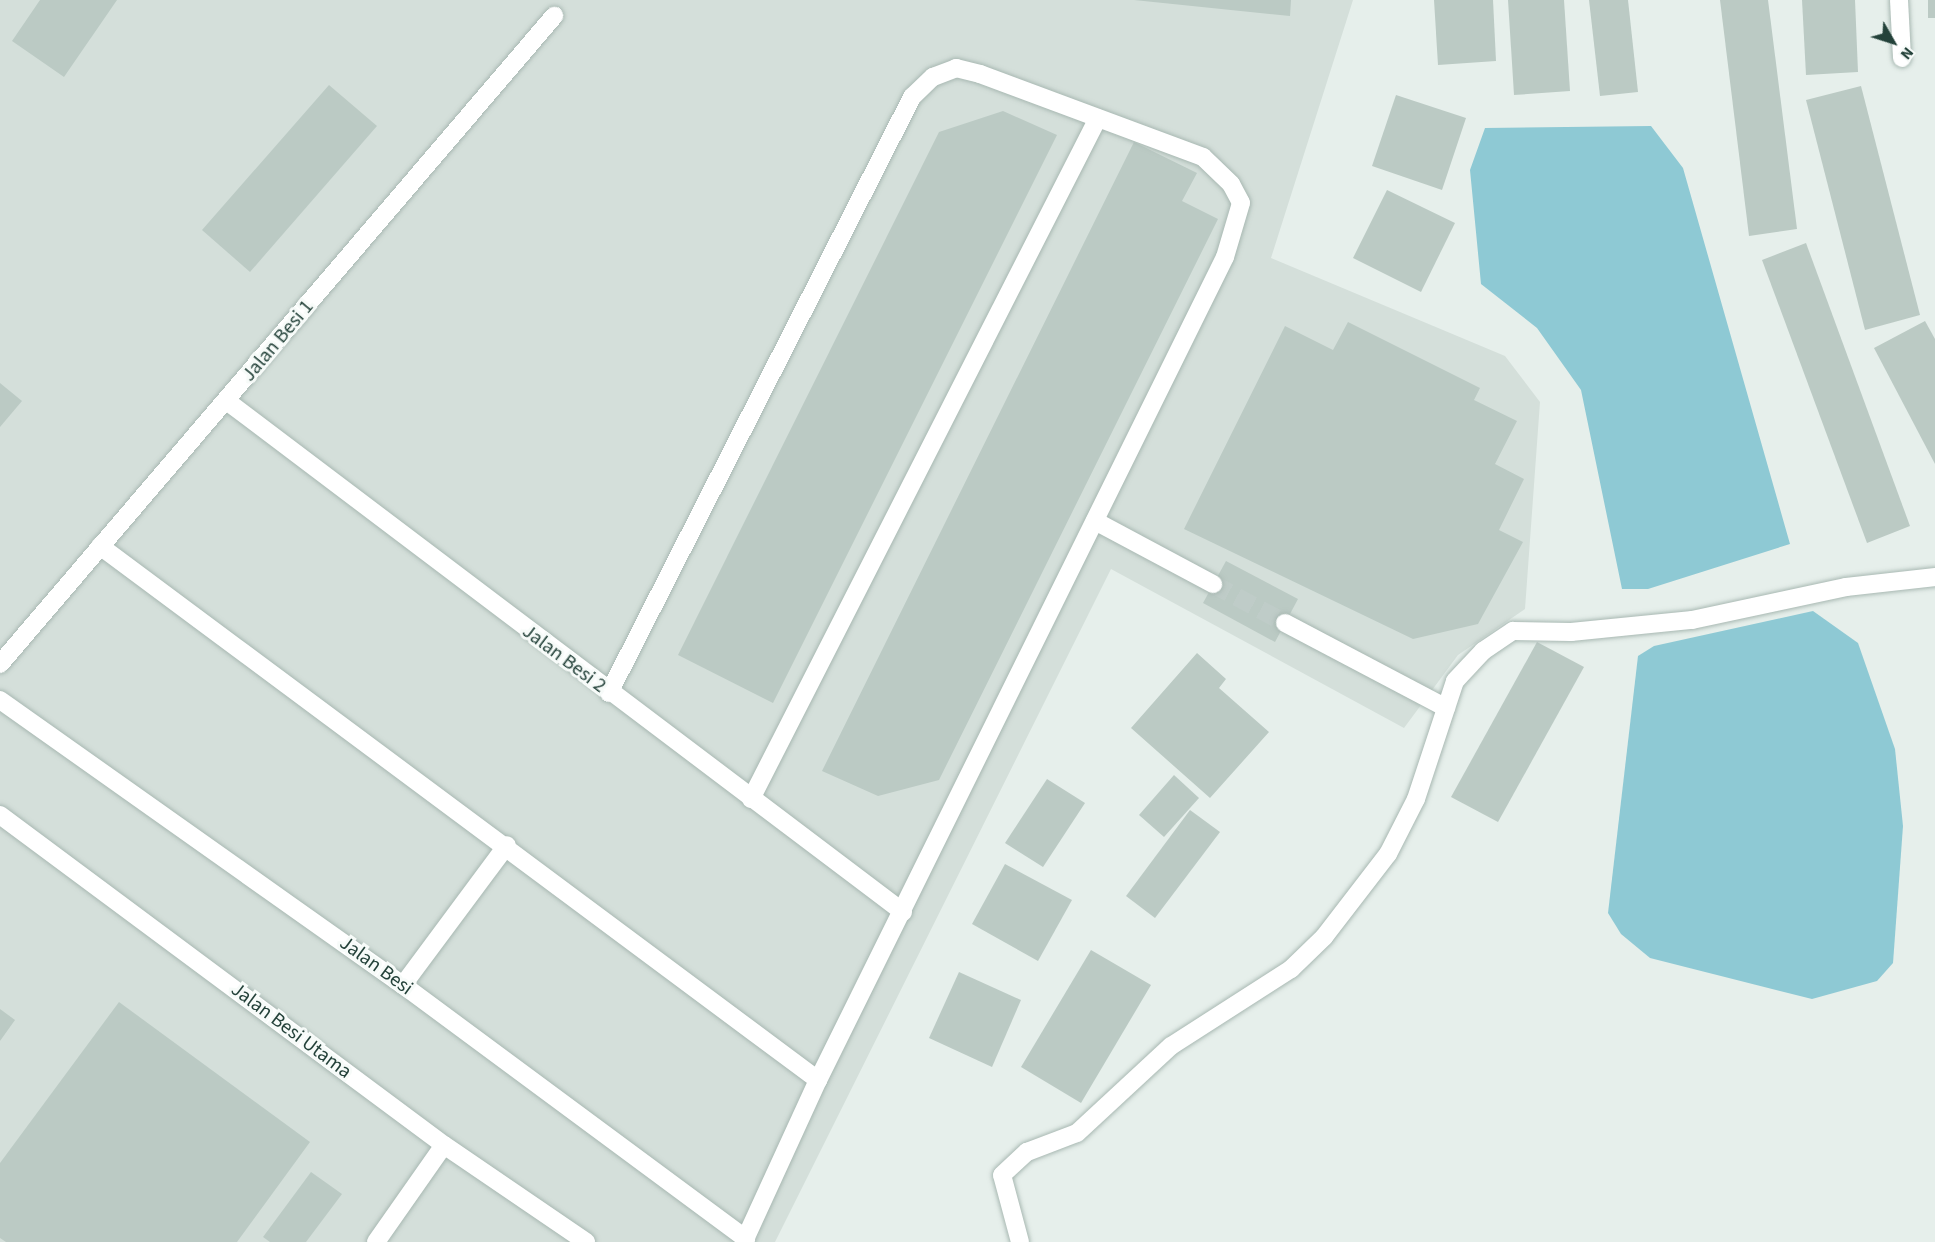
<!DOCTYPE html>
<style>
body{margin:0}
#map{position:relative;width:1935px;height:1242px;overflow:hidden;background:#e6efeb;font-family:"Source Sans 3",sans-serif}
div>[style]{position:absolute}
.built>*{inset:0;background:#d4dfda}
.water>*{inset:0;background:#8ec9d4}
.building>*{inset:0;background:#bbcac4}
.minor-tunnel>*{height:18px;margin-top:-9px;transform-origin:0;background:repeating-linear-gradient(90deg,#bfccc8 0 18px,transparent 0 27px)}
.roads{filter:drop-shadow(0 0 2px #a8b8b2) drop-shadow(0 0 2px #a8b8b2)}
.minor>*{height:18px;margin:-9px;padding:0 9px;transform-origin:9px;border-radius:9px;background:#fff}
span{translate:-50% -50%;white-space:nowrap;text-align:center;line-height:1.15;-webkit-text-stroke:6px #f7fbf9;paint-order:stroke}
.street-label{font-size:20px;color:#24423a}
.north{position:absolute;left:1863px;top:12px;width:60px;height:60px;-webkit-text-stroke:4px #f7fbf9;paint-order:stroke;rotate:129deg;font-size:16px;font-weight:700;line-height:24px;text-align:center;color:#24423a}
.north::after{content:'';display:block;margin:auto;width:21px;height:27px;background:#24423a;clip-path:polygon(50% 0,100% 100%,50% 72%,0 100%)}
</style>
<div id="map">
<div class="built">
<div style="clip-path:polygon(0 0,1353px 0,1271px 258px,1505px 356px,1540px 402px,1525px 609px,1458px 655px,1404px 728px,1111px 569px,775px 1242px,0 1242px)"></div>
</div>
<div class="water">
<div style="clip-path:polygon(1651px 126px,1683px 168px,1790px 544px,1648px 589px,1622px 589px,1581px 390px,1537px 328px,1481px 284px,1470px 170px,1485px 128px)"></div>
<div style="clip-path:polygon(1813px 611px,1858px 643px,1895px 749px,1903px 826px,1893px 963px,1877px 981px,1812px 999px,1650px 958px,1621px 934px,1608px 913px,1638px 656px,1654px 646px)"></div>
</div>
<div class="building">
<div style="clip-path:polygon(40px 0,117px 0,64px 77px,12px 41px)"></div>
<div style="clip-path:polygon(1134px 0,1291px 0,1290px 16px)"></div>
<div style="clip-path:polygon(1434px 0,1493px 0,1496px 61px,1438px 65px)"></div>
<div style="clip-path:polygon(1508px 0,1564px 0,1570px 91px,1514px 95px)"></div>
<div style="clip-path:polygon(1589px 0,1628px 0,1638px 92px,1600px 96px)"></div>
<div style="clip-path:polygon(1720px 0,1768px 0,1797px 229px,1749px 236px)"></div>
<div style="clip-path:polygon(1802px 0,1855px 0,1858px 72px,1806px 75px)"></div>
<div style="clip-path:polygon(1928px 0,1935px 0,1935px 18px,1928px 18px)"></div>
<div style="clip-path:polygon(329px 85px,377px 126px,250px 272px,202px 230px)"></div>
<div style="clip-path:polygon(1861px 86px,1920px 315px,1865px 330px,1806px 100px)"></div>
<div style="clip-path:polygon(1396px 95px,1466px 118px,1442px 190px,1372px 166px)"></div>
<div style="clip-path:polygon(1003px 111px,1057px 135px,773px 703px,678px 655px,939px 132px)"></div>
<div style="clip-path:polygon(1134px 142px,1197px 173px,1182px 201px,1218px 219px,939px 780px,878px 796px,822px 771px)"></div>
<div style="clip-path:polygon(1387px 190px,1455px 223px,1421px 292px,1353px 258px)"></div>
<div style="clip-path:polygon(1806px 243px,1910px 526px,1867px 543px,1762px 260px)"></div>
<div style="clip-path:polygon(1925px 321px,1935px 339px,1935px 464px,1874px 348px)"></div>
<div style="clip-path:polygon(1348px 322px,1480px 388px,1474px 400px,1517px 421px,1495px 464px,1524px 479px,1499px 530px,1523px 542px,1478px 624px,1413px 639px,1184px 529px,1285px 326px,1333px 350px)"></div>
<div style="clip-path:polygon(0 383px,22px 401px,0 427px)"></div>
<div style="clip-path:polygon(1226px 561px,1298px 599px,1275px 642px,1203px 603px)"></div>
<div style="clip-path:polygon(1537px 642px,1584px 667px,1498px 822px,1451px 797px)"></div>
<div style="clip-path:polygon(1197px 653px,1226px 679px,1219px 688px,1269px 732px,1210px 798px,1131px 728px)"></div>
<div style="clip-path:polygon(1174px 775px,1199px 798px,1164px 837px,1139px 815px)"></div>
<div style="clip-path:polygon(1047px 779px,1085px 803px,1043px 867px,1005px 843px)"></div>
<div style="clip-path:polygon(1190px 810px,1220px 832px,1155px 918px,1126px 896px)"></div>
<div style="clip-path:polygon(1005px 864px,1072px 900px,1038px 961px,972px 924px)"></div>
<div style="clip-path:polygon(1091px 950px,1151px 985px,1081px 1103px,1021px 1067px)"></div>
<div style="clip-path:polygon(959px 972px,1021px 1000px,992px 1067px,929px 1038px)"></div>
<div style="clip-path:polygon(119px 1002px,310px 1142px,237px 1242px,6px 1242px,0 1238px,0 1163px)"></div>
<div style="clip-path:polygon(0 1009px,15px 1020px,0 1041px)"></div>
<div style="clip-path:polygon(311px 1172px,342px 1194px,306px 1242px,270px 1242px,263px 1237px)"></div>
</div>
<div class="minor-tunnel">
<div style="left:1213px;top:584px;width:82px;rotate:28.4deg"></div>
</div>
<div class="roads">
<div class="minor">
<div style="left:1899px;top:0;width:58px;rotate:87deg"></div>
<div style="left:228px;top:402px;width:846px;rotate:37.07deg"></div>
<div style="left:1095px;top:521px;width:134px;rotate:28.1deg"></div>
<div style="left:100px;top:546px;width:895px;rotate:36.64deg"></div>
<div style="left:1285px;top:623px;width:182px;rotate:27.8deg"></div>
<div style="left:0;top:664px;width:853px;rotate:-49.47deg"></div>
<div style="left:609px;top:693px;width:669px;rotate:-63.05deg"></div>
<div style="left:912px;top:97px;width:29px;rotate:-44deg"></div>
<div style="left:933px;top:77px;width:25px;rotate:-21deg"></div>
<div style="left:956px;top:68px;width:25px;rotate:14deg"></div>
<div style="left:980px;top:74px;width:238px;rotate:20.4deg"></div>
<div style="left:1203px;top:157px;width:39px;rotate:44deg"></div>
<div style="left:1231px;top:184px;width:21px;rotate:62deg"></div>
<div style="left:1241px;top:203px;width:56px;rotate:106.5deg"></div>
<div style="left:1225px;top:257px;width:918px;rotate:116.31deg"></div>
<div style="left:818px;top:1080px;width:178px;rotate:114.6deg"></div>
<div style="left:0;top:700px;width:494px;rotate:35.3deg"></div>
<div style="left:403px;top:985px;width:427px;rotate:36.5deg"></div>
<div style="left:751px;top:799px;width:764px;rotate:-63deg"></div>
<div style="left:0;top:815px;width:553px;rotate:36.62deg"></div>
<div style="left:444px;top:1145px;width:172px;rotate:34.3deg"></div>
<div style="left:403px;top:985px;width:174px;rotate:-53.4deg"></div>
<div style="left:376px;top:1242px;width:118px;rotate:-55deg"></div>
<div style="left:1020px;top:1242px;width:69px;rotate:-105deg"></div>
<div style="left:1002px;top:1175px;width:34px;rotate:-43deg"></div>
<div style="left:1027px;top:1152px;width:53px;rotate:-20.8deg"></div>
<div style="left:1077px;top:1133px;width:128px;rotate:-42.8deg"></div>
<div style="left:1171px;top:1046px;width:143px;rotate:-32.7deg"></div>
<div style="left:1291px;top:969px;width:46px;rotate:-44.1deg"></div>
<div style="left:1324px;top:937px;width:105px;rotate:-52.4deg"></div>
<div style="left:1388px;top:854px;width:62px;rotate:-63deg"></div>
<div style="left:1416px;top:799px;width:124px;rotate:-71.7deg"></div>
<div style="left:1455px;top:681px;width:41px;rotate:-47deg"></div>
<div style="left:1483px;top:651px;width:36px;rotate:-34deg"></div>
<div style="left:1513px;top:631px;width:58px;rotate:1deg"></div>
<div style="left:1571px;top:632px;width:122px;rotate:-5.7deg"></div>
<div style="left:1692px;top:620px;width:157px;rotate:-12.1deg"></div>
<div style="left:1846px;top:587px;width:90px;rotate:-6.4deg"></div>
</div>
</div>
<div class="street-label">
<span style="left:278px;top:341px;rotate:-50deg">Jalan Besi 1</span>
<span style="left:564px;top:659px;rotate:37deg">Jalan Besi 2</span>
<span style="left:376px;top:966px;rotate:36deg">Jalan Besi</span>
<span style="left:291px;top:1031px;rotate:37deg">Jalan Besi Utama</span>
</div>
<div class="north">N</div>
</div>
